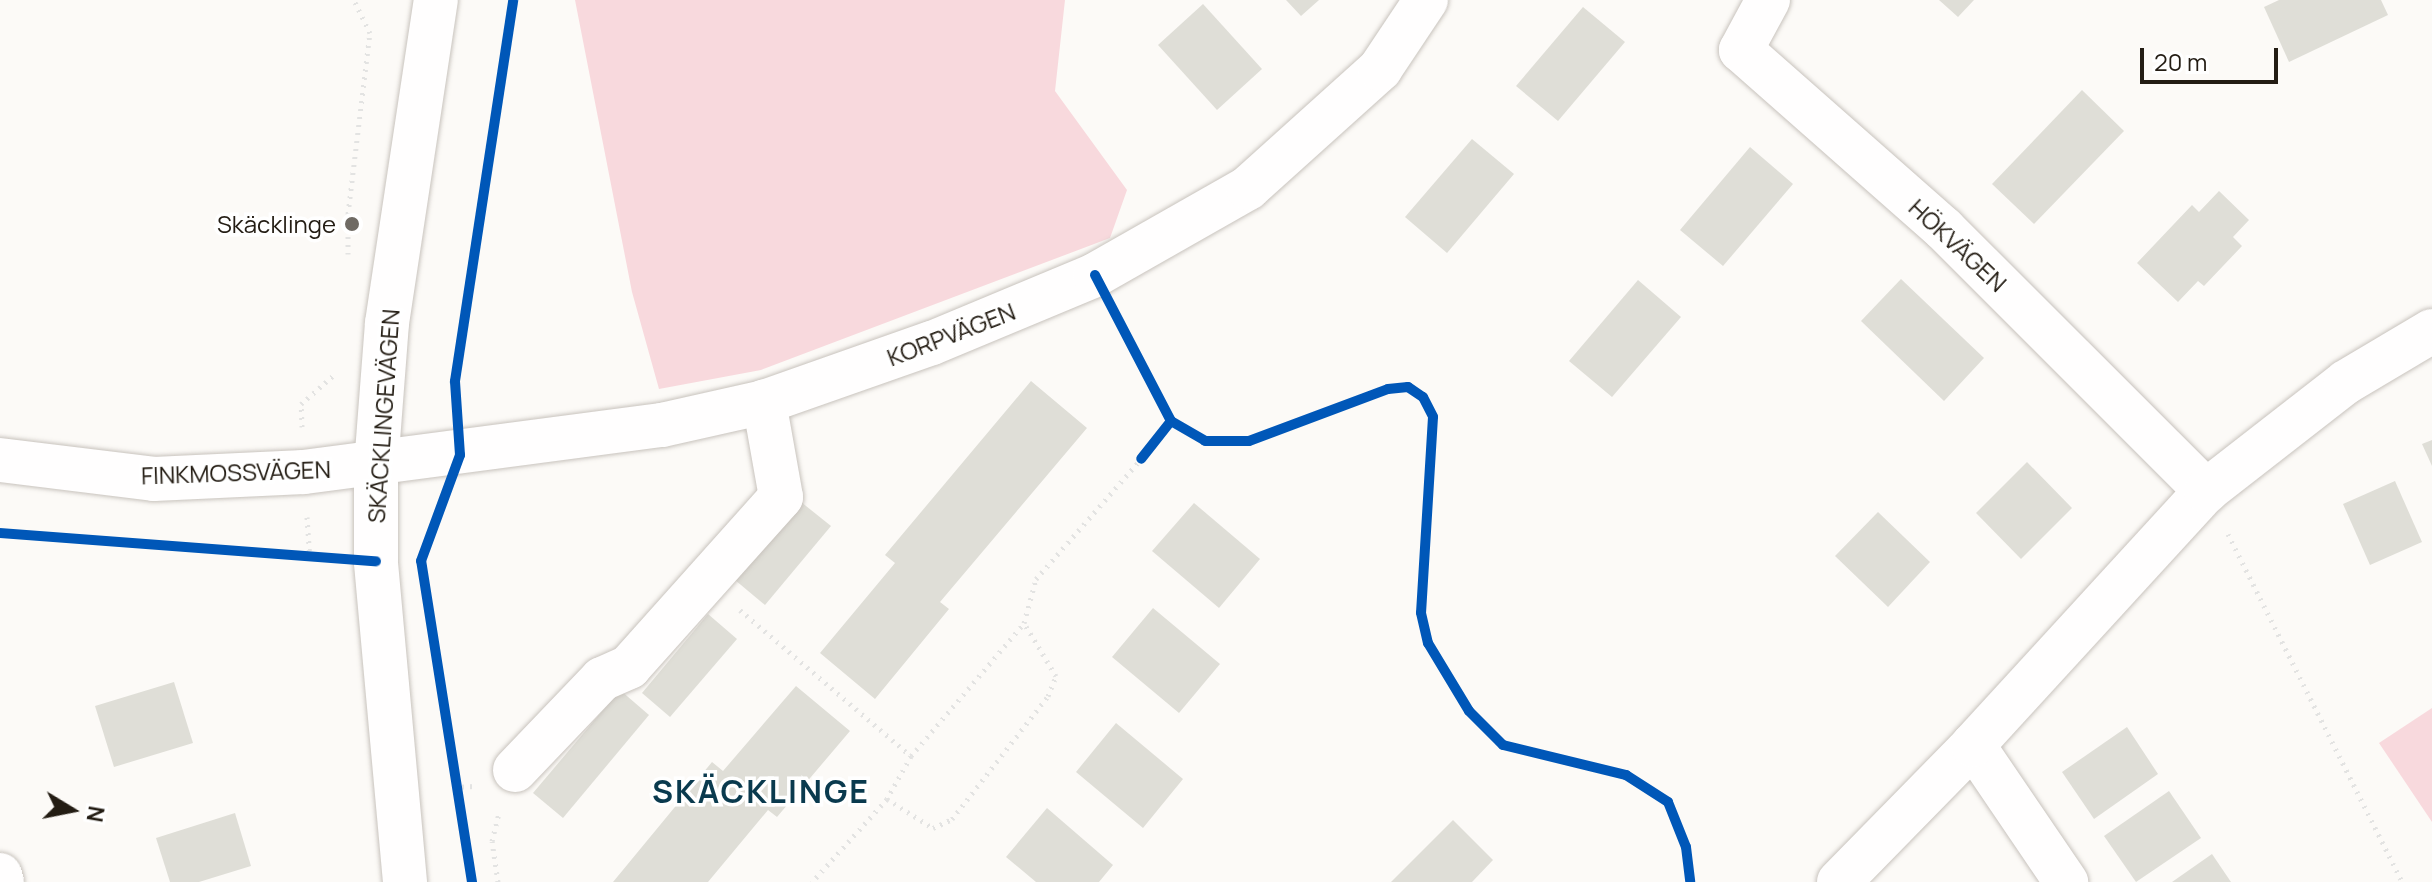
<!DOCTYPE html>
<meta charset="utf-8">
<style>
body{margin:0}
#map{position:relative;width:2432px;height:882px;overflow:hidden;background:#fcfaf7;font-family:Manrope,sans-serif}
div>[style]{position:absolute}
.green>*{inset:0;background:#f8d9dd}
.building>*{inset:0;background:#dfded7}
.path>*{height:5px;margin-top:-2.5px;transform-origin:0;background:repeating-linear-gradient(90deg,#e3e3e2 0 2px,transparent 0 8px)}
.roads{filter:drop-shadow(0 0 2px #c8c3bd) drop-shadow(0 0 2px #c8c3bd)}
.minor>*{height:44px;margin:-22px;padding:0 22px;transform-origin:22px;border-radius:22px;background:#fffefe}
.cycleway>*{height:10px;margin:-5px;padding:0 5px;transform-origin:5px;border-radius:5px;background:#0057b8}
.dots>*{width:22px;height:22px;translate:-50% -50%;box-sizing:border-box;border:4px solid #fff;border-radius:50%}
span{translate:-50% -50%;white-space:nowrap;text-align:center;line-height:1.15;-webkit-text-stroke:7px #fff;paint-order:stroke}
.poi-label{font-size:24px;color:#231c13}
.right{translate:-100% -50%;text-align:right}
.street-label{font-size:24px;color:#231c13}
.district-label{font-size:32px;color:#0a3a4e;font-weight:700;letter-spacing:2px}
.north{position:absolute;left:32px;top:770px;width:80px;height:80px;-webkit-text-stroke:6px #fff;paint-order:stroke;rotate:100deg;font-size:22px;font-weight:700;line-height:32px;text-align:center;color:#231c13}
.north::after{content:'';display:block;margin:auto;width:28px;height:36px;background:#231c13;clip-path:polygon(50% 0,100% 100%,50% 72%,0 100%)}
.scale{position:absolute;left:2140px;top:48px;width:138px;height:36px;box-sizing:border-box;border:4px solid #231c13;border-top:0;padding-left:10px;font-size:24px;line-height:28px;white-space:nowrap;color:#231c13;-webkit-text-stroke:6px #fff;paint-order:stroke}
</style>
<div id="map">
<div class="green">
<div style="clip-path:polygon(575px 0,1065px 0,1055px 91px,1127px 190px,1110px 238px,761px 370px,659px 389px,632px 292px)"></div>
<div style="clip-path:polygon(2432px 708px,2432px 822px,2379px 743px)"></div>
</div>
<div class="building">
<div style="clip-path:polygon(1286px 0,1319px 0,1301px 16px)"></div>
<div style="clip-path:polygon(1939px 0,1974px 0,1958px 17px)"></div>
<div style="clip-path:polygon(2279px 0,2381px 0,2388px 15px,2289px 62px,2264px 7px)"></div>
<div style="clip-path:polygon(1203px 4px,1262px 69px,1217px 110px,1158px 45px)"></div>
<div style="clip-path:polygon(1583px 7px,1625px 42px,1558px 121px,1516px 86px)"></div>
<div style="clip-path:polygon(2082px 90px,2124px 131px,2034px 224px,1992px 184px)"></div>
<div style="clip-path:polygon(1472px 139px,1514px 174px,1447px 253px,1405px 217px)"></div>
<div style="clip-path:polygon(1750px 147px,1793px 184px,1723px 266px,1680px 230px)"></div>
<div style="clip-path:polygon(2219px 191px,2249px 220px,2233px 237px,2242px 246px,2204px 286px,2198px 281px,2178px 302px,2137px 263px,2192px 205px,2199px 212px)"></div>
<div style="clip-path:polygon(1901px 279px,1984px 358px,1944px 401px,1861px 321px)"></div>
<div style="clip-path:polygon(1638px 280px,1681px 317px,1612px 397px,1569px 361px)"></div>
<div style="clip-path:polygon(1031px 381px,1087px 428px,940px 602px,949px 609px,875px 699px,820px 653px,895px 563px,885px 555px)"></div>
<div style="clip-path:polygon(2432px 440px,2432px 466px,2422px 444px)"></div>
<div style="clip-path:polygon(2027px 462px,2072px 508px,2021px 559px,1976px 513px)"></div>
<div style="clip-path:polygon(2395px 481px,2422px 542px,2370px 565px,2343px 504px)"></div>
<div style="clip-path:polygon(801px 502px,831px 526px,765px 605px,735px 580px)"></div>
<div style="clip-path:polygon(1194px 503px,1260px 559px,1219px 608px,1152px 551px)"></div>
<div style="clip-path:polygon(1878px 512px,1930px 562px,1888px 607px,1835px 556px)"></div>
<div style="clip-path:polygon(1153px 608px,1220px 664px,1179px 713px,1112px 657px)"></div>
<div style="clip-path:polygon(708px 614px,737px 639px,670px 717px,642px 693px)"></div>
<div style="clip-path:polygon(174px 682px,193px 743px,114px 767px,95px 706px)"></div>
<div style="clip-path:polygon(796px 686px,850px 731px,777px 817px,768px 810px,708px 882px,613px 882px,712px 762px,723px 771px)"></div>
<div style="clip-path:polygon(620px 690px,649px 715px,563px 818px,533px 793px)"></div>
<div style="clip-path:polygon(1116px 723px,1183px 779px,1143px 828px,1076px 772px)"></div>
<div style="clip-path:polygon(2127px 727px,2158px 774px,2094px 819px,2062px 772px)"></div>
<div style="clip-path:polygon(2169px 791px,2201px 838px,2136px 882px,2104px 836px)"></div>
<div style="clip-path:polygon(1047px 808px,1113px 865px,1099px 882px,1036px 882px,1006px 857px)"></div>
<div style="clip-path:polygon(235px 813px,251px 866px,199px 882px,170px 882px,156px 838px)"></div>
<div style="clip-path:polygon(1453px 820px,1493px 860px,1472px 882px,1391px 882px)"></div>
<div style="clip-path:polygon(2212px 854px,2231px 882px,2172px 882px)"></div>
</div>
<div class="path">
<div style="left:348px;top:254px;width:40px;rotate:-90deg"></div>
<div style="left:348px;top:214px;width:182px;rotate:-83.1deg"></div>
<div style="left:370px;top:33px;width:37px;rotate:-116deg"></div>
<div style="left:302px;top:427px;width:23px;rotate:-92deg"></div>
<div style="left:301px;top:404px;width:47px;rotate:-41.5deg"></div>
<div style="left:307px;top:517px;width:43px;rotate:86deg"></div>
<div style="left:2228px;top:534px;width:389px;rotate:63.4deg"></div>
<div style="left:740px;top:610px;width:225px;rotate:40.5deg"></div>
<div style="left:911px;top:756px;width:49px;rotate:119.2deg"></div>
<div style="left:887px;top:799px;width:112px;rotate:132.1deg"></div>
<div style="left:911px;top:756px;width:175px;rotate:-49.6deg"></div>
<div style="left:1024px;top:623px;width:46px;rotate:-74.7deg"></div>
<div style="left:1036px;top:579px;width:159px;rotate:-48.8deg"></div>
<div style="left:454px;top:787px;width:21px;rotate:-3deg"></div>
<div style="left:887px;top:799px;width:54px;rotate:32.2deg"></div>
<div style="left:933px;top:828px;width:21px;rotate:-25deg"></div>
<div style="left:952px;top:819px;width:156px;rotate:-52deg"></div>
<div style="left:1048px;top:696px;width:22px;rotate:-68deg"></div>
<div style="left:1056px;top:676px;width:62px;rotate:-121.1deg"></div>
<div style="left:498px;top:882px;width:41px;rotate:-98.3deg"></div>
<div style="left:492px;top:841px;width:29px;rotate:-76deg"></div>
</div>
<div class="roads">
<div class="minor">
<div style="left:1768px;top:0;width:57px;rotate:118.4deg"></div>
<div style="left:1741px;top:50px;width:271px;rotate:41.4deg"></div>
<div style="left:1944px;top:229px;width:371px;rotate:45deg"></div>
<div style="left:0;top:460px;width:155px;rotate:7deg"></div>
<div style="left:154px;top:479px;width:150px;rotate:-2.7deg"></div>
<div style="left:304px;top:472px;width:361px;rotate:-7.5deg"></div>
<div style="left:662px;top:425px;width:105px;rotate:-12.7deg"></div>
<div style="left:764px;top:402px;width:178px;rotate:-19.4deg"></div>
<div style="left:932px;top:343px;width:177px;rotate:-22.6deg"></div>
<div style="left:1095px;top:275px;width:176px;rotate:-29.6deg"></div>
<div style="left:1248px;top:188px;width:178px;rotate:-42deg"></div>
<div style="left:1380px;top:69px;width:83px;rotate:-56.3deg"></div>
<div style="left:1973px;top:745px;width:166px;rotate:55.8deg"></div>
<div style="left:515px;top:770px;width:126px;rotate:-46.3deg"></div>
<div style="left:602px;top:679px;width:30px;rotate:-24deg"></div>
<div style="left:629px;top:667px;width:228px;rotate:-48.2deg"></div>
<div style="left:781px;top:497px;width:97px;rotate:-100.1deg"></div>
<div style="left:0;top:875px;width:7px;rotate:74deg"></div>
<div style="left:405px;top:882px;width:322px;rotate:-95.2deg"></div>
<div style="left:376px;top:561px;width:95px;rotate:-90deg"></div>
<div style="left:376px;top:466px;width:143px;rotate:-85.6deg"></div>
<div style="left:387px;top:323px;width:327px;rotate:-81.4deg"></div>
<div style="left:1839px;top:882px;width:192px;rotate:-45.6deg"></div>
<div style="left:1973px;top:745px;width:345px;rotate:-47.5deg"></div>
<div style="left:2206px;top:491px;width:177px;rotate:-37.9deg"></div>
<div style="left:2346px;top:382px;width:100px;rotate:-30.7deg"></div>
</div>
</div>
<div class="cycleway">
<div style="left:1095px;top:275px;width:165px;rotate:62.5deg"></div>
<div style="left:1171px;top:421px;width:48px;rotate:128.3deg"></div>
<div style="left:1171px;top:421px;width:39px;rotate:30deg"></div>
<div style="left:1205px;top:441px;width:44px"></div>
<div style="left:1249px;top:441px;width:148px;rotate:-20.5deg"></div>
<div style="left:1388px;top:389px;width:20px;rotate:-6deg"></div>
<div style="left:1408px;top:387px;width:18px;rotate:34deg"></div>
<div style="left:1423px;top:397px;width:22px;rotate:63deg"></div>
<div style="left:1433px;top:417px;width:196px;rotate:93.5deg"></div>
<div style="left:1421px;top:613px;width:31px;rotate:77deg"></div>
<div style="left:1428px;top:643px;width:79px;rotate:58.9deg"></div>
<div style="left:1469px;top:711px;width:48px;rotate:45deg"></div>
<div style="left:1503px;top:745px;width:127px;rotate:13.7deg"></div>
<div style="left:1626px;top:775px;width:50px;rotate:32.7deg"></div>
<div style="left:1668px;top:802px;width:48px;rotate:68.2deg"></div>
<div style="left:1686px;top:847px;width:35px;rotate:83deg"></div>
<div style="left:0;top:533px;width:377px;rotate:4.3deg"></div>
<div style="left:472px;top:882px;width:325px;rotate:-99deg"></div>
<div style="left:421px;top:561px;width:113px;rotate:-69.8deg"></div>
<div style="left:460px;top:455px;width:74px;rotate:-93.9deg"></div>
<div style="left:455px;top:381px;width:385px;rotate:-81.3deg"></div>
</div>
<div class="dots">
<div style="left:352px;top:224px;background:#6f6a63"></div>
</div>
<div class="poi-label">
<span class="right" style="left:336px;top:224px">Skäcklinge</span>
</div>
<div class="street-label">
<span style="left:1958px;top:245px;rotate:43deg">HÖKVÄGEN</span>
<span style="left:951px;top:334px;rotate:-21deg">KORPVÄGEN</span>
<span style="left:383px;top:416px;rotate:-86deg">SKÄCKLINGEVÄGEN</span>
<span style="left:236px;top:472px;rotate:-2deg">FINKMOSSVÄGEN</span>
</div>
<div class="district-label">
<span style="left:761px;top:791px">SKÄCKLINGE</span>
</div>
<div class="north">N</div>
<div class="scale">20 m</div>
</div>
